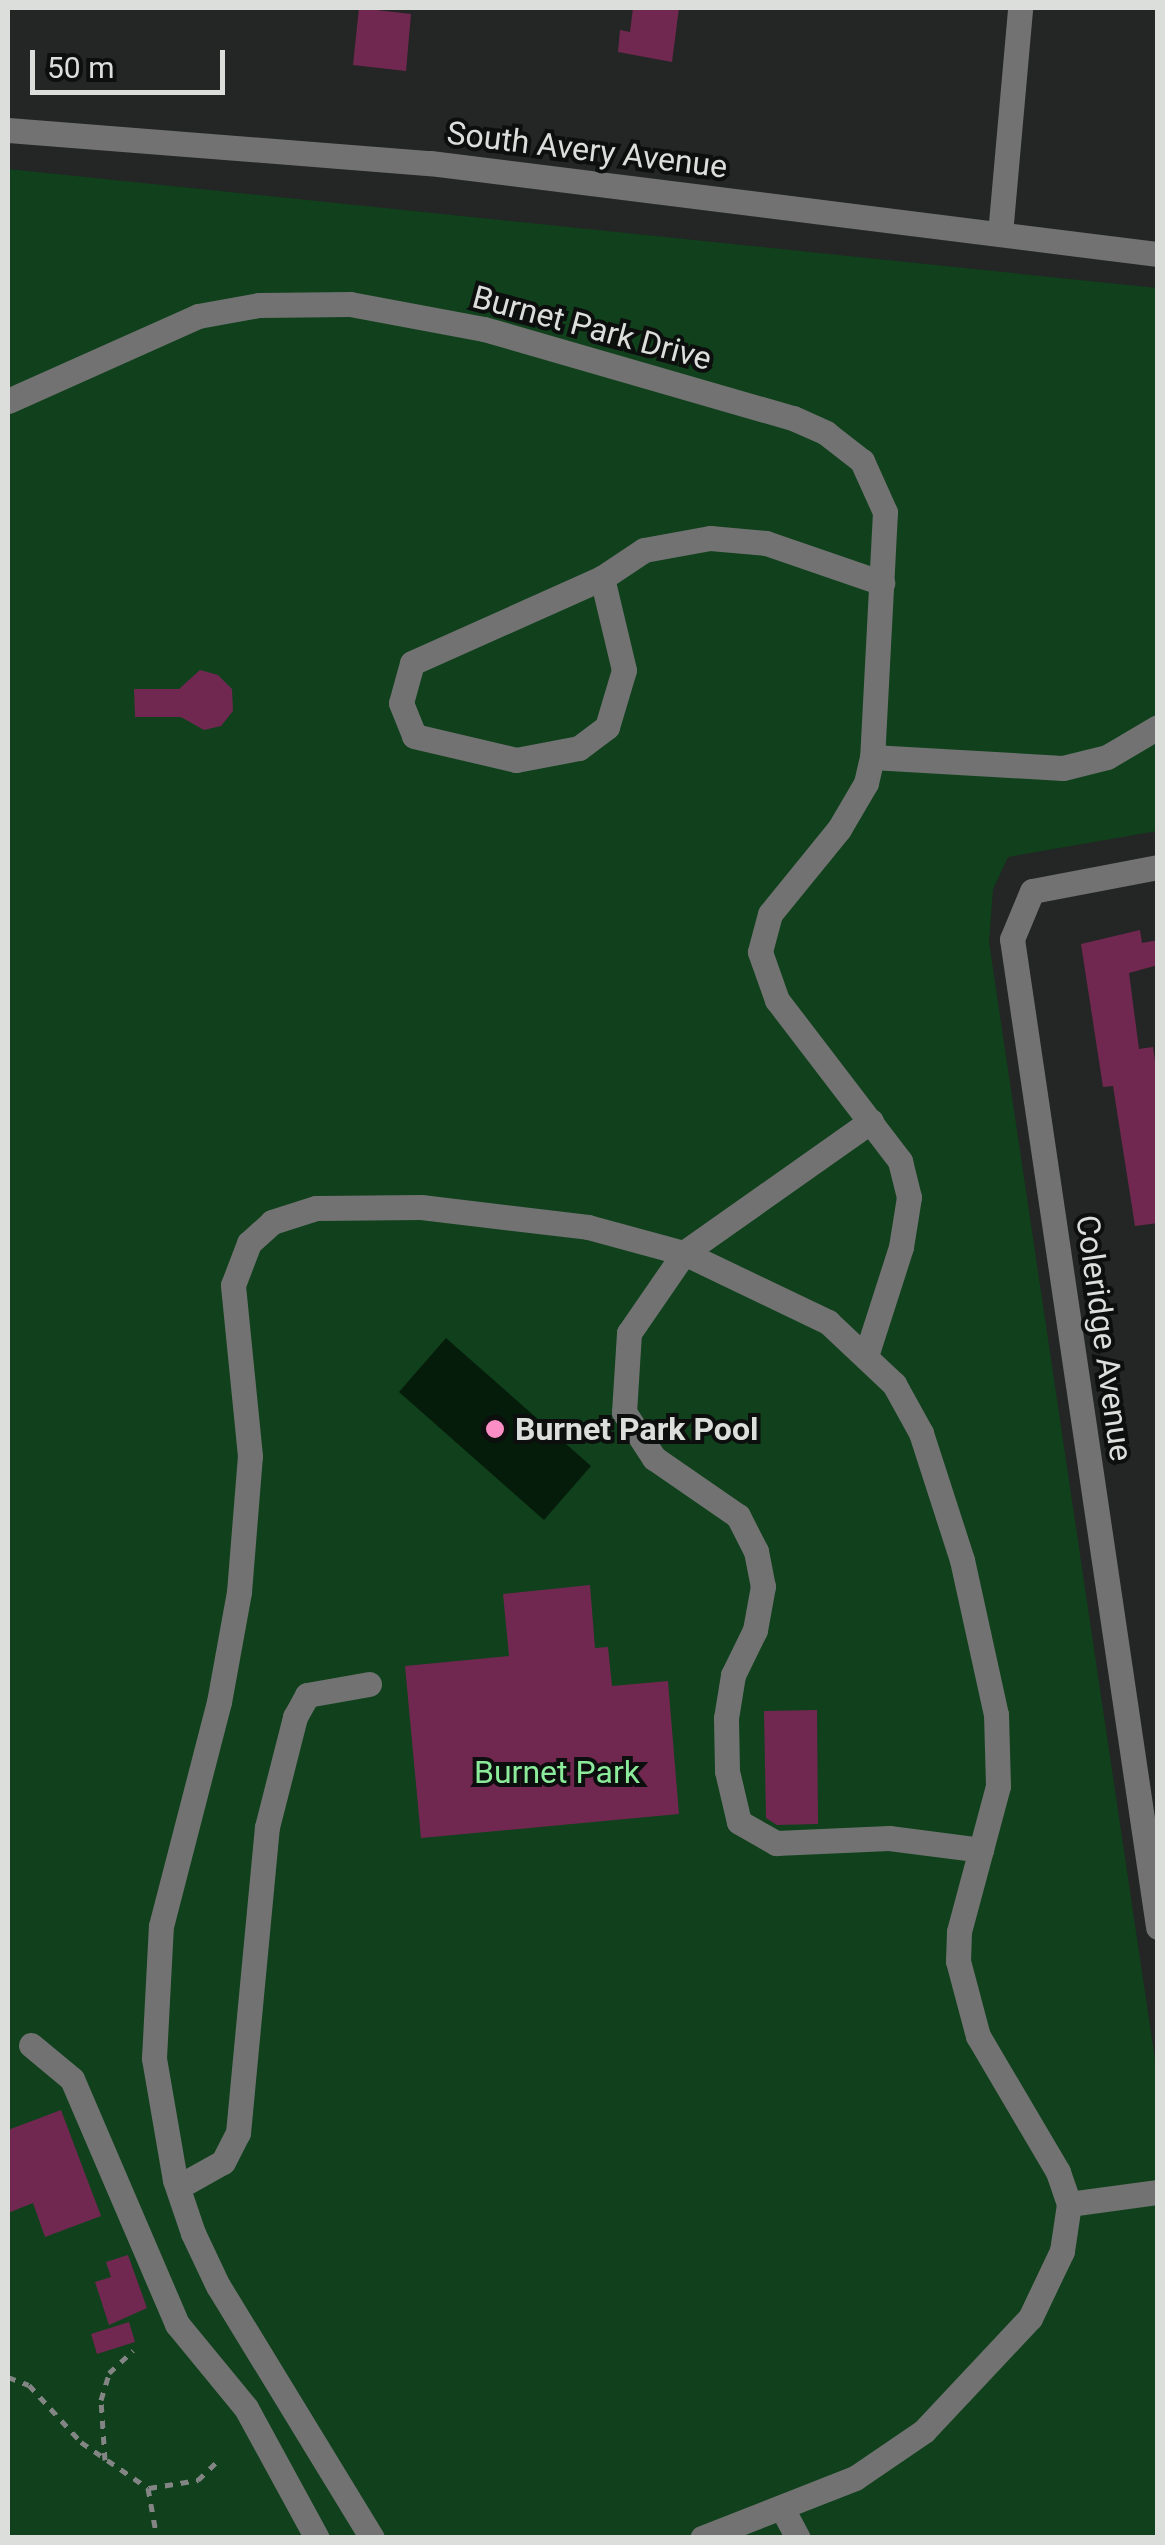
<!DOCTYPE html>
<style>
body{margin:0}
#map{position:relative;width:1165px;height:2545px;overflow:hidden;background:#232624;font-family:Roboto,sans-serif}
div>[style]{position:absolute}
.green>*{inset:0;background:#10401c}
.water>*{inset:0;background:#061c0a}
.building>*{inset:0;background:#712850}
.path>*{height:5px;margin-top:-2.5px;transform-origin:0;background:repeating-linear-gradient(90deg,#828583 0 8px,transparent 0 16px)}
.minor>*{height:25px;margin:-12.5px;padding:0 12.5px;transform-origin:12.5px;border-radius:12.5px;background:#717271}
.dots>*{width:28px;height:28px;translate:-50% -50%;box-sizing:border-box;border:5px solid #0d0e0e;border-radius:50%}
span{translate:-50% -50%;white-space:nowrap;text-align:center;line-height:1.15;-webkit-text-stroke:8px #0d0e0e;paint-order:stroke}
.street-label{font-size:32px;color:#dcdedc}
.poi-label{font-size:32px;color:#dcdedc;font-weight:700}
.left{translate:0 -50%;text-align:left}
.park-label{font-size:32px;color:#8ceb9b}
.frame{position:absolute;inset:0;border:10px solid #dcdedc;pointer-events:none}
.scale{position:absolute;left:30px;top:50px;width:195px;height:45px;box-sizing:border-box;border:5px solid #dcdedc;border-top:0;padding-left:12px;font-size:30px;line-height:35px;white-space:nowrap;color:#dcdedc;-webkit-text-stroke:8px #0d0e0e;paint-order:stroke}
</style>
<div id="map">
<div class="green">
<div style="clip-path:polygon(8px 169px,1157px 288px,1157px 831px,1008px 857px,993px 889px,989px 942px,1157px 2073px,1157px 2537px,8px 2537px)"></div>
</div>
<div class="water">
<div style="clip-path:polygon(446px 1338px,591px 1466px,544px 1520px,399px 1392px)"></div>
</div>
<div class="building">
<div style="clip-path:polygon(359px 8px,411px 14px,406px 71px,353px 65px)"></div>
<div style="clip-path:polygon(633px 8px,679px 8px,672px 62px,618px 52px,620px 30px,630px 32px)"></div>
<div style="clip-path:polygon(200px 670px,218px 675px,232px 689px,233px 711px,221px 726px,204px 730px,181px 717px,135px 717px,134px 689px,179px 689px)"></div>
<div style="clip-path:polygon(1140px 930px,1142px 943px,1158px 940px,1158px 965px,1129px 973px,1139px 1049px,1153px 1047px,1158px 1083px,1158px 1223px,1135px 1226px,1113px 1086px,1103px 1087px,1081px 944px)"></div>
<div style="clip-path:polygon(590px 1585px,595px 1648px,608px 1647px,612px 1686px,668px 1681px,679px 1814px,421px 1838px,405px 1666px,509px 1656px,503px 1594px)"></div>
<div style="clip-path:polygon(817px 1710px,818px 1824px,777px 1825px,766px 1818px,764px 1711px)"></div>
<div style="clip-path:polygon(61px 2110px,101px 2216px,45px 2237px,33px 2203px,8px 2213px,8px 2130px)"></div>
<div style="clip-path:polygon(128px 2255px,147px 2308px,109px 2325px,95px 2282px,111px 2277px,106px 2262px)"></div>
<div style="clip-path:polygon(129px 2322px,135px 2342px,97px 2354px,91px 2334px)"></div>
</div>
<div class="path">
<div style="left:8px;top:2377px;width:22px;rotate:21deg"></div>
<div style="left:29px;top:2385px;width:77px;rotate:47.6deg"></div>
<div style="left:81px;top:2442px;width:81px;rotate:34.5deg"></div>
<div style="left:148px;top:2488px;width:51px;rotate:79.8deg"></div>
<div style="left:105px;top:2460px;width:60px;rotate:-93.8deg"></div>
<div style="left:101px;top:2400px;width:28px;rotate:-73deg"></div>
<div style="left:109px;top:2373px;width:33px;rotate:-43deg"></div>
<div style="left:149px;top:2488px;width:50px;rotate:-9.3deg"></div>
<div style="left:198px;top:2480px;width:28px;rotate:-44deg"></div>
</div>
<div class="minor">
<div style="left:8px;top:130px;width:423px;rotate:4.5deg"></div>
<div style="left:430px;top:163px;width:734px;rotate:7.13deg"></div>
<div style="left:1000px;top:234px;width:227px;rotate:-84.9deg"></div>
<div style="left:8px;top:401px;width:208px;rotate:-24.1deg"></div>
<div style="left:198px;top:316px;width:62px;rotate:-10.2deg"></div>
<div style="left:259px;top:305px;width:91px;rotate:-0.6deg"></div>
<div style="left:350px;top:304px;width:136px;rotate:10.6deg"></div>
<div style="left:484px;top:329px;width:322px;rotate:16.1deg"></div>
<div style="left:793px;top:418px;width:36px;rotate:24deg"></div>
<div style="left:826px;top:433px;width:46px;rotate:37.9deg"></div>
<div style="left:862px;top:461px;width:56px;rotate:65.7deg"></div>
<div style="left:885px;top:512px;width:245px;rotate:93deg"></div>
<div style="left:872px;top:757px;width:27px;rotate:103deg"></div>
<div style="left:866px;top:783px;width:53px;rotate:120.4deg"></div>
<div style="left:839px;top:829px;width:109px;rotate:129.1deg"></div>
<div style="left:770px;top:914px;width:39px;rotate:105deg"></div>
<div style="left:760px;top:952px;width:51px;rotate:70.5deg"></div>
<div style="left:777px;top:1000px;width:203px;rotate:52.6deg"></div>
<div style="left:900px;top:1161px;width:37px;rotate:76deg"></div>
<div style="left:909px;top:1197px;width:51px;rotate:99.1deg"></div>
<div style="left:901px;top:1247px;width:111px;rotate:107.8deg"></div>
<div style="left:602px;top:578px;width:208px;rotate:155.9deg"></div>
<div style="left:412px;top:663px;width:41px;rotate:105.4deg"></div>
<div style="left:401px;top:703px;width:35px;rotate:68deg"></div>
<div style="left:414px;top:736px;width:105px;rotate:13.2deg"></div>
<div style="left:516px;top:760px;width:64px;rotate:-10.8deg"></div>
<div style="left:579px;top:748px;width:35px;rotate:-37deg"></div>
<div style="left:607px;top:727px;width:59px;rotate:-73.4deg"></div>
<div style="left:624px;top:670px;width:95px;rotate:-103.4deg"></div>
<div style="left:602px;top:578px;width:50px;rotate:-33.7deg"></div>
<div style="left:644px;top:550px;width:67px;rotate:-10.3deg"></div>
<div style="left:710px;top:538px;width:56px;rotate:5.1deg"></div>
<div style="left:766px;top:543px;width:123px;rotate:19deg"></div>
<div style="left:872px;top:757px;width:191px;rotate:3.3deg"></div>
<div style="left:1063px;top:768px;width:45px;rotate:-14deg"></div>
<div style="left:1107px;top:757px;width:59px;rotate:-30.5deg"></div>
<div style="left:1158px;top:867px;width:128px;rotate:169.2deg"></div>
<div style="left:1032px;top:891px;width:52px;rotate:112.6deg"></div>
<div style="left:1012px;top:939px;width:999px;rotate:81.59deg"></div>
<div style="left:871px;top:1121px;width:229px;rotate:144.8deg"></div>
<div style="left:684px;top:1253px;width:97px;rotate:124.5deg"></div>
<div style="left:629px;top:1333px;width:79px;rotate:93.6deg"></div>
<div style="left:624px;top:1412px;width:55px;rotate:56.9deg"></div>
<div style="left:654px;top:1458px;width:102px;rotate:34.6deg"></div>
<div style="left:738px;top:1516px;width:39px;rotate:63deg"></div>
<div style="left:756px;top:1551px;width:36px;rotate:79deg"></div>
<div style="left:763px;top:1586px;width:45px;rotate:100.3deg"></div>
<div style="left:755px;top:1630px;width:50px;rotate:116.1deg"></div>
<div style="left:733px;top:1675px;width:44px;rotate:99.2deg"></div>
<div style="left:726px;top:1718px;width:53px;rotate:88.9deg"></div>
<div style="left:727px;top:1771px;width:52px;rotate:76.8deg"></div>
<div style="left:739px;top:1822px;width:43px;rotate:29.6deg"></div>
<div style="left:776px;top:1843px;width:113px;rotate:-2.5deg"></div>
<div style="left:889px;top:1838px;width:93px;rotate:7.4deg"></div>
<div style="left:31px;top:2045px;width:53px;rotate:39.7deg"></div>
<div style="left:72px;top:2079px;width:267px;rotate:66.8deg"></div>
<div style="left:177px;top:2324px;width:109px;rotate:50.6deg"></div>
<div style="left:246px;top:2408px;width:148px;rotate:61.4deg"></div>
<div style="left:178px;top:2187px;width:51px;rotate:-29.1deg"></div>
<div style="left:223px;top:2162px;width:33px;rotate:-63deg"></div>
<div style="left:238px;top:2133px;width:307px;rotate:-84.6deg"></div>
<div style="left:267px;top:1827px;width:114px;rotate:-75.7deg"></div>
<div style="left:295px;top:1717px;width:25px;rotate:-61deg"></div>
<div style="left:307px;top:1695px;width:63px;rotate:-10.1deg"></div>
<div style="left:1069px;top:2204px;width:90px;rotate:-7.7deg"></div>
<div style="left:783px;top:2510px;width:32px;rotate:62deg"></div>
<div style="left:372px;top:2538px;width:295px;rotate:-121.4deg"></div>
<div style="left:218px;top:2286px;width:59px;rotate:-115.3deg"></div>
<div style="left:193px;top:2233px;width:56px;rotate:-108.8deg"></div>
<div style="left:175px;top:2180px;width:124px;rotate:-99.8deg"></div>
<div style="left:154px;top:2058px;width:132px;rotate:-87deg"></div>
<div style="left:161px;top:1926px;width:231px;rotate:-75.5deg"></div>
<div style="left:219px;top:1702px;width:112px;rotate:-79.7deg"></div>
<div style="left:239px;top:1592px;width:136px;rotate:-85.4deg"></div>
<div style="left:250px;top:1456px;width:172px;rotate:-95.7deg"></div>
<div style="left:233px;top:1285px;width:45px;rotate:-69.1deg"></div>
<div style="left:249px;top:1243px;width:31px;rotate:-42deg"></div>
<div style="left:272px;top:1222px;width:46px;rotate:-17.7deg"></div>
<div style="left:316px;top:1208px;width:105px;rotate:-0.5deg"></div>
<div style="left:421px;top:1207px;width:168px;rotate:6.8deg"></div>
<div style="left:588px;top:1227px;width:99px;rotate:15.2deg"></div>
<div style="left:684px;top:1253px;width:160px;rotate:25.6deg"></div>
<div style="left:828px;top:1322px;width:91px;rotate:43.2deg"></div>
<div style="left:894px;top:1384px;width:56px;rotate:61.1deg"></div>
<div style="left:921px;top:1433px;width:133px;rotate:72.1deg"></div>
<div style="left:962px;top:1560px;width:158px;rotate:77.6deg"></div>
<div style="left:996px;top:1714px;width:72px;rotate:88.4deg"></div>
<div style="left:998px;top:1786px;width:151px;rotate:105deg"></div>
<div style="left:959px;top:1932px;width:29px;rotate:92deg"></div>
<div style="left:958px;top:1961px;width:78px;rotate:75.1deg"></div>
<div style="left:978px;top:2036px;width:158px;rotate:59.5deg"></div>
<div style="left:1058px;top:2172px;width:34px;rotate:71deg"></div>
<div style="left:1069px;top:2204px;width:48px;rotate:98.5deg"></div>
<div style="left:1062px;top:2251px;width:74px;rotate:115.5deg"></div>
<div style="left:1030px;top:2318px;width:155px;rotate:133.2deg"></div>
<div style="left:924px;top:2431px;width:83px;rotate:145.7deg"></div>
<div style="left:855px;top:2478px;width:164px;rotate:158.6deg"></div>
</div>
<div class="dots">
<div style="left:495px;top:1429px;background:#fb8fc5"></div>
</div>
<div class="street-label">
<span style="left:587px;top:150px;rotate:7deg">South Avery Avenue</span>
<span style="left:592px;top:328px;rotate:15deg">Burnet Park Drive</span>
<span style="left:1104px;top:1338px;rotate:82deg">Coleridge Avenue</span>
</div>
<div class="poi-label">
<span class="left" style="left:515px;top:1429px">Burnet Park Pool</span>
</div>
<div class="park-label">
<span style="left:557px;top:1772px">Burnet Park</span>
</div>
<div class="frame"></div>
<div class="scale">50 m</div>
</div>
